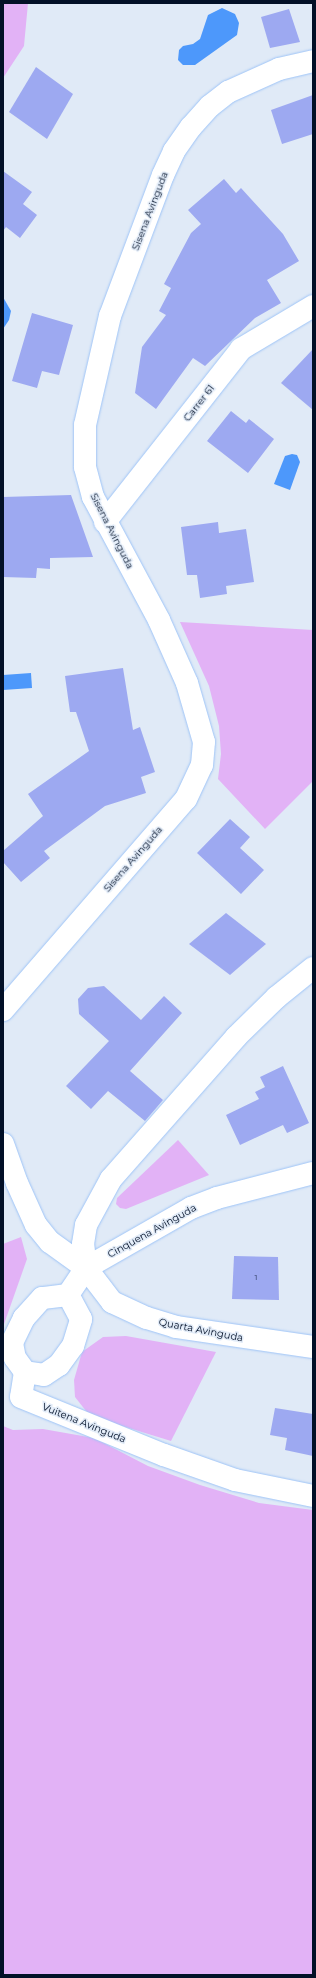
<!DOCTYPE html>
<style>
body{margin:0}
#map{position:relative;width:316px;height:1978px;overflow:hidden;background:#e0eaf7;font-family:Montserrat,sans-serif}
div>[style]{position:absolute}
.green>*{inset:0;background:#e2b2f6}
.water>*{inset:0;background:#4d98fb}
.building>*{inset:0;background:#9da9f1}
.roads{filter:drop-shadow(0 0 1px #9ec4f7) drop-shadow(0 0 1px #9ec4f7)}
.minor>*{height:22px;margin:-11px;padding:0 11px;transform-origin:11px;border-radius:11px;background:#fff}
span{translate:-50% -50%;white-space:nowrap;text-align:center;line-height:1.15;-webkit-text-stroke:3px #e0eaf7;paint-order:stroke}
.number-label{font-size:8px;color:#29365a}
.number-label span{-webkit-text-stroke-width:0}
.street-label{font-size:10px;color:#021027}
.frame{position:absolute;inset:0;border:4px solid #021027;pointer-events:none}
</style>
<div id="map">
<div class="green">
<div style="clip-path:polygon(3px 3px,28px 3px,24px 46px,3px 78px)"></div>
<div style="clip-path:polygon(180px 622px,313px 630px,313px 781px,265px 829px,218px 779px,221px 754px,219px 726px,209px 686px)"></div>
<div style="clip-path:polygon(178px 1140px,209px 1175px,126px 1209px,120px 1208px,116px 1204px,117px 1198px)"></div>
<div style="clip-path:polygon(21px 1237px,27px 1259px,3px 1327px,3px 1244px)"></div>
<div style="clip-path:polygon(126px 1336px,216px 1352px,171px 1441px,90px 1416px,75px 1397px,74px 1380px,82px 1352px,103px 1337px)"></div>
<div style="clip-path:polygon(3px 1426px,13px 1430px,43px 1429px,94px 1438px,148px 1466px,200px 1485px,259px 1503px,313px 1510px,313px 1975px,3px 1975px)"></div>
</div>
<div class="water">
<div style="clip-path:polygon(222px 8px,235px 14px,239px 23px,237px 35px,195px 65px,183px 65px,178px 60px,179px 50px,183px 46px,193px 44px,200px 39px,208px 15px)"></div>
<div style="clip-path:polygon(3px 297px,11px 311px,9px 320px,3px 329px)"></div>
<div style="clip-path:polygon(292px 454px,297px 455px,300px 462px,290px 490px,274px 484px,285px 456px)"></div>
<div style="clip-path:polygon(31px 673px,32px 688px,3px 690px,3px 675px)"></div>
</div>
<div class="building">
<div style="clip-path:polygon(289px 9px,300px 42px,270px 48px,261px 17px)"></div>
<div style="clip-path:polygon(36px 67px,73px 94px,47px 139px,9px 112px)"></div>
<div style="clip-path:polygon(313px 95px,313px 134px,282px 144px,271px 110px)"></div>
<div style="clip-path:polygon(3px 171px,32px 192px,23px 204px,37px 215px,20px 238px,6px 227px,3px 231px)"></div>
<div style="clip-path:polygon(224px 179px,236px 193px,241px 188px,283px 234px,299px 261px,267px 280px,281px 303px,255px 318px,205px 366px,193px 358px,156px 409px,135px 393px,142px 347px,166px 315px,159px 311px,171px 288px,164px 284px,191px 233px,201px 224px,188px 210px)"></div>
<div style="clip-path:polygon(32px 313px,73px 325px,59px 375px,42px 371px,37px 388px,12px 381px)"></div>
<div style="clip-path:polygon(313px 349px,313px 410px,281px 383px)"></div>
<div style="clip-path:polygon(231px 411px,246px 423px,249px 419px,274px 439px,248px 473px,207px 441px)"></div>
<div style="clip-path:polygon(71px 495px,93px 557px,50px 558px,50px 569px,37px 568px,36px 578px,3px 577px,3px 497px)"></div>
<div style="clip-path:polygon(218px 522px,219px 533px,246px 529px,254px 582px,226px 586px,227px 594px,200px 598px,197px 575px,187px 575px,181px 527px)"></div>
<div style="clip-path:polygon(123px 668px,133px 730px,140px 727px,155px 772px,141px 777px,146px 793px,105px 806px,44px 851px,50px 858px,21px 882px,3px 862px,3px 851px,43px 816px,28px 794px,89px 751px,76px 712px,70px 712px,65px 676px)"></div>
<div style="clip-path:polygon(230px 819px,250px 837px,240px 848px,264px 870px,241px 894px,197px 853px)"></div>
<div style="clip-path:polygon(226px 913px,266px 944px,230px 975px,189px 944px)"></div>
<div style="clip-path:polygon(104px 986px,141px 1020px,164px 996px,182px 1013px,130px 1071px,163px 1100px,145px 1121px,108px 1091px,91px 1109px,66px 1086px,109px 1041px,79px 1014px,78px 999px,88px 988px)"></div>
<div style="clip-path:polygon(283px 1066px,309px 1123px,287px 1133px,283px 1125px,240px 1145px,226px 1115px,259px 1099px,255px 1092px,265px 1087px,260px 1077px)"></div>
<div style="clip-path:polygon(234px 1256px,278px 1257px,279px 1300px,232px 1299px)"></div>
<div style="clip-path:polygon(275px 1408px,313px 1414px,313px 1456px,285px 1450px,287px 1438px,270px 1435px)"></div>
</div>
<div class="roads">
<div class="minor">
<div style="left:105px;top:522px;width:220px;rotate:-51.8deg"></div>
<div style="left:241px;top:349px;width:84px;rotate:-30.8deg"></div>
<div style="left:3px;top:1010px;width:279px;rotate:-49.1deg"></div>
<div style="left:186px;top:799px;width:38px;rotate:-65deg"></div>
<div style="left:202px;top:765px;width:23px;rotate:-85deg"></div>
<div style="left:204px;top:742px;width:61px;rotate:-106.1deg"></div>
<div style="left:187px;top:683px;width:69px;rotate:-114deg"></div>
<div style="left:159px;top:620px;width:140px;rotate:-118.2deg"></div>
<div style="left:93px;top:497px;width:31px;rotate:-105deg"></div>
<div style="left:85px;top:467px;width:42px;rotate:-90deg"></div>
<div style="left:85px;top:425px;width:112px;rotate:-77.1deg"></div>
<div style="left:110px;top:316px;width:151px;rotate:-69.4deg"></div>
<div style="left:163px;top:175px;width:26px;rotate:-65deg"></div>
<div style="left:174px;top:151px;width:29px;rotate:-55deg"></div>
<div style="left:191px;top:127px;width:28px;rotate:-48deg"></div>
<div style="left:210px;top:106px;width:23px;rotate:-38deg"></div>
<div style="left:228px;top:92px;width:56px;rotate:-24.3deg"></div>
<div style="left:279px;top:69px;width:35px;rotate:-13deg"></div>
<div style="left:3px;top:1144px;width:41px;rotate:70.3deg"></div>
<div style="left:17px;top:1183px;width:46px;rotate:65.7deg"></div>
<div style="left:36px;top:1225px;width:22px;rotate:51deg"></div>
<div style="left:50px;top:1242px;width:44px;rotate:35.8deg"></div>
<div style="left:86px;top:1268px;width:43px;rotate:52.6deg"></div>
<div style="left:112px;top:1302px;width:38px;rotate:25deg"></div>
<div style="left:147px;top:1318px;width:30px;rotate:17deg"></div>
<div style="left:176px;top:1327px;width:138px;rotate:8.3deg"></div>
<div style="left:313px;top:1173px;width:99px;rotate:165.4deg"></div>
<div style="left:217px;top:1198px;width:28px;rotate:159deg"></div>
<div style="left:191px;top:1208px;width:121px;rotate:150.3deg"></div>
<div style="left:86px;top:1268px;width:32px;rotate:124deg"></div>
<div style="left:68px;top:1295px;width:26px;rotate:173deg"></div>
<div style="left:42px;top:1298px;width:27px;rotate:132deg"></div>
<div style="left:24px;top:1318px;width:28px;rotate:116deg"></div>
<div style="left:12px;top:1343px;width:15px;rotate:79deg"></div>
<div style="left:15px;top:1358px;width:17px;rotate:54deg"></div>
<div style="left:25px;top:1372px;width:25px;rotate:99deg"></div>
<div style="left:21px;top:1397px;width:154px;rotate:22.1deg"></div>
<div style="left:164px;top:1455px;width:75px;rotate:19.4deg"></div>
<div style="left:235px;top:1480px;width:80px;rotate:11.6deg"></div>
<div style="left:86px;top:1268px;width:24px;rotate:-97deg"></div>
<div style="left:83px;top:1244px;width:19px;rotate:-81deg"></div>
<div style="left:86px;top:1225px;width:52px;rotate:-61.5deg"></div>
<div style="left:111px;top:1179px;width:189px;rotate:-48.6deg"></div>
<div style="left:236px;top:1037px;width:57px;rotate:-44.3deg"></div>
<div style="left:277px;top:997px;width:46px;rotate:-38.9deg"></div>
<div style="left:25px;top:1372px;width:19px;rotate:9deg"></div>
<div style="left:44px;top:1375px;width:18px;rotate:-34deg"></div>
<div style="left:59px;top:1365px;width:24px;rotate:-54deg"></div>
<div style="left:73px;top:1346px;width:28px;rotate:-73deg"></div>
<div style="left:81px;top:1319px;width:27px;rotate:-118deg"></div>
</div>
</div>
<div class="number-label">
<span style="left:256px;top:1278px">1</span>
</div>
<div class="street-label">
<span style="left:150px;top:211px;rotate:-69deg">Sisena Avinguda</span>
<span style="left:199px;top:403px;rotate:-52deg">Carrer 61</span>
<span style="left:112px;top:531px;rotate:63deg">Sisena Avinguda</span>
<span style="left:133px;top:859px;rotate:-49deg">Sisena Avinguda</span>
<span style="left:152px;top:1231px;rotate:-29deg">Cinquena Avinguda</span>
<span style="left:201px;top:1330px;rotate:11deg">Quarta Avinguda</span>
<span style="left:84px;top:1423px;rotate:22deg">Vuitena Avinguda</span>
</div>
<div class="frame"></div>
</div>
